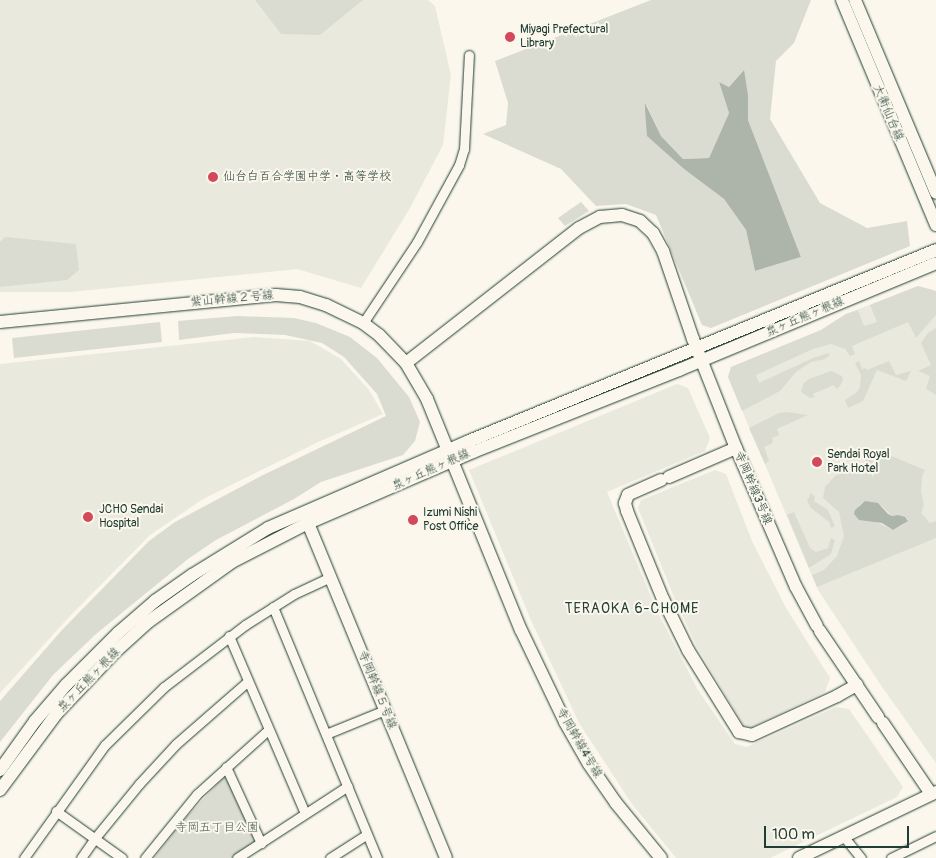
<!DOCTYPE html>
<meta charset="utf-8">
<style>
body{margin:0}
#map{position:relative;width:936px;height:858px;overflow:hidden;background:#fbf7ec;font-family:Pangolin,"Klee One",sans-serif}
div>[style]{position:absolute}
.built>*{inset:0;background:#eae9de}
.green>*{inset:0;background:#dbdcd1}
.water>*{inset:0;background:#adb4aa}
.roads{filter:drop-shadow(0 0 1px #1f3d34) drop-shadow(0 0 1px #1f3d34)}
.street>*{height:9px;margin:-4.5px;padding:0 4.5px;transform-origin:4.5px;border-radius:4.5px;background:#fbf7ec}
.secondary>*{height:12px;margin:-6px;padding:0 6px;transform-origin:6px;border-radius:6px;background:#fbf7ec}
.dots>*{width:14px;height:14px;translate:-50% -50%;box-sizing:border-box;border:2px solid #fbf7ec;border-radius:50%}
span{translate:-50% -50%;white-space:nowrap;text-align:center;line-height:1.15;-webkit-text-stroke:4px #fbf7ec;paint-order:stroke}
.poi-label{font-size:12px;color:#1f3d34}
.left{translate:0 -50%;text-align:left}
.street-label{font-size:12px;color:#1f3d34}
.park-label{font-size:12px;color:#455d53}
.neighbourhood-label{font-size:14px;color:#1f3d34;letter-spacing:1px}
.scale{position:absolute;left:764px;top:826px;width:145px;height:22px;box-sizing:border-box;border:2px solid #1f3d34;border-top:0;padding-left:6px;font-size:15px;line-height:18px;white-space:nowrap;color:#1f3d34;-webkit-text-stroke:4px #fbf7ec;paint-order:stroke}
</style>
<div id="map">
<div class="built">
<div style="clip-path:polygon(0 0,428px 0,435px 6px,451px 75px,443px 145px,410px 208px,361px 288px,297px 269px,71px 292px,0 292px)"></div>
<div style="clip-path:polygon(918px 286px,936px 291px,936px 763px,880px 684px,818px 590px,728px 377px,731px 367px,821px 330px,846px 314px)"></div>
<div style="clip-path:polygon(254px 337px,310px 341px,341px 359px,369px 390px,383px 414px,316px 443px,203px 499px,150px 535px,69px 617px,0 693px,0 364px)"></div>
<div style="clip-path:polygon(677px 384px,688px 388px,710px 438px,705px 451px,607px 492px,658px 613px,698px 690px,735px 744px,747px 747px,836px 707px,849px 709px,903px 787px,897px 797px,770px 858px,676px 858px,632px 804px,579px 723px,530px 618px,469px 470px)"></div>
<div style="clip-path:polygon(715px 470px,726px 474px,752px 541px,786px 608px,830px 678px,825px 692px,752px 727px,743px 725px,696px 645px,676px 602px,638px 508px,641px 500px)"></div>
</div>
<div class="green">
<div style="clip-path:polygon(255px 0,363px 0,320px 35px,281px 34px)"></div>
<div style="clip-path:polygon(evenodd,651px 0,811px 0,794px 43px,776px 61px,770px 119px,820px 203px,867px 228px,907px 221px,910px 246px,711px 328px,702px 325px,656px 215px,626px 204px,596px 206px,561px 169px,483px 134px,506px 125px,508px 103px,495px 61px,651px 0,743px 71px,748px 95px,748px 120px,801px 257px,755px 271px,746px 230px,724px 199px,684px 169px,648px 136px,646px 104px,661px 136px,683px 159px,709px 158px,729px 113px,719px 82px,729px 87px,743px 71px)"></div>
<div style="clip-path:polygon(581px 202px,589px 211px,565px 226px,558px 218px)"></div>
<div style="clip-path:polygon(5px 237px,76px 244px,79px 270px,67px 280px,0 287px,0 242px)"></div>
<div style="clip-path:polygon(918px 286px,936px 291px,936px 315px,916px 338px,908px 322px,852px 346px,855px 354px,850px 356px,845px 349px,831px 344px,813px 349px,756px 375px,759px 383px,813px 358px,828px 353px,830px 355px,825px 359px,811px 362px,796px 372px,780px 391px,742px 411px,728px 377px,731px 367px,821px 330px,846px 314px,858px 310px,864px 326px,877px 322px,870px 305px)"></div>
<div style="clip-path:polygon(237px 316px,294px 318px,316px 323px,350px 337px,377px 358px,409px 397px,420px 422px,415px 441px,403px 455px,321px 482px,294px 499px,216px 540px,188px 559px,96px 634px,53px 675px,0 742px,0 701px,62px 630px,149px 541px,175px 522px,261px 476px,386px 416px,377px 394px,344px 357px,322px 343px,285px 335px,234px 333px,179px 340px,178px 321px)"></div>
<div style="clip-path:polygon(160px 322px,162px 342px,14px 358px,12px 338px)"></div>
<div style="clip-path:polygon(936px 328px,936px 395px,926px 389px,930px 376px,918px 371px,931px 365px,921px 343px,928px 333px)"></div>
<div style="clip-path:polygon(859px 361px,862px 369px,866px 368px,867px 370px,889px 361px,896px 375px,911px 371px,906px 381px,877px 370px,863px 401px,848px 408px,845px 400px,857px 392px,860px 387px,861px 375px,855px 363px)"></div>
<div style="clip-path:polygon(831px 371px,842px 376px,843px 380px,840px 386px,836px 389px,834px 385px,813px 394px,815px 397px,810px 398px,802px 393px,801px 390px,803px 384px,809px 379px)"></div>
<div style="clip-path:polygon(787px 412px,808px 415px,777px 429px,779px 435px,772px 438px,773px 443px,764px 447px,769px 461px,765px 464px,749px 428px,779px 413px)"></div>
<div style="clip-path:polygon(evenodd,877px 450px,925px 470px,922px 477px,921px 492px,924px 505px,921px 513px,930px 523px,936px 521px,936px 538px,817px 587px,812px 575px,824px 570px,837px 556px,844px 536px,839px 512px,823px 498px,825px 487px,835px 476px,864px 464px,869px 454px,877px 450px,865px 501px,882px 506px,892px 516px,898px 515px,908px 519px,903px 525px,893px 530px,871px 520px,858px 506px,865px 501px)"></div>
<div style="clip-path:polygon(811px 493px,815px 497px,814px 501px,828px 510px,835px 526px,831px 528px,829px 522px,811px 508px,807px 501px)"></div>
<div style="clip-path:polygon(794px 512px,810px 548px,816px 552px,828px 548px,831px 538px,835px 540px,831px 554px,809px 568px,787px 515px)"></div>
<div style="clip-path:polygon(223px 778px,227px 778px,256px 838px,254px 844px,233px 858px,154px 858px,182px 822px)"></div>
</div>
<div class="water">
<div style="clip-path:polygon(744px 70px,748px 95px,748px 120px,801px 257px,755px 271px,746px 230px,724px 199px,684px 169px,647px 136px,645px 110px,645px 103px,661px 136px,683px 159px,709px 158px,729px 113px,719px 82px,729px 87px)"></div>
<div style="clip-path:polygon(865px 501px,878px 503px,888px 514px,892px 516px,898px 515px,905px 517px,908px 521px,893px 530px,882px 523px,859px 520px,854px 514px,855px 510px)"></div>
</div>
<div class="roads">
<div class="street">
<div style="left:363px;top:323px;width:97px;rotate:-56.3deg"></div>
<div style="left:417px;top:242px;width:88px;rotate:-61.4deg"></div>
<div style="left:459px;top:165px;width:17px;rotate:-73deg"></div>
<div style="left:464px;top:149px;width:94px;rotate:-87deg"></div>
<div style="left:273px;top:607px;width:272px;rotate:67.5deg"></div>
<div style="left:229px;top:636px;width:193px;rotate:66.8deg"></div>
<div style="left:326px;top:734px;width:64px;rotate:-22.1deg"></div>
<div style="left:226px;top:767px;width:84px;rotate:65.3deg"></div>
<div style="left:56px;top:811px;width:81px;rotate:35.5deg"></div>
<div style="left:844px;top:837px;width:27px;rotate:51deg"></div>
<div style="left:24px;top:858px;width:139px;rotate:-54.4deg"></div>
<div style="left:105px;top:745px;width:83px;rotate:-44.5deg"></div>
<div style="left:164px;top:687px;width:102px;rotate:-37.4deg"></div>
<div style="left:245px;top:625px;width:58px;rotate:-32.3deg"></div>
<div style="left:294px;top:594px;width:40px;rotate:-25deg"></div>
<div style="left:81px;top:858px;width:24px;rotate:-55deg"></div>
<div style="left:95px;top:838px;width:70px;rotate:-50.8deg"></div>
<div style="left:139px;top:784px;width:54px;rotate:-47.2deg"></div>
<div style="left:176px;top:744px;width:94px;rotate:-41.1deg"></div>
<div style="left:145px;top:858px;width:82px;rotate:-50.9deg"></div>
<div style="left:197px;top:794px;width:96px;rotate:-42deg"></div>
<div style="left:237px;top:858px;width:132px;rotate:-33deg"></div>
<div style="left:330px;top:858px;width:43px;rotate:-32.6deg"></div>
<div style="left:891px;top:858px;width:50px;rotate:-26.1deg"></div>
</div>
<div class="secondary">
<div style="left:842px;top:0;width:244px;rotate:67.3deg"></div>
<div style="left:855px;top:0;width:209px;rotate:67.2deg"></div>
<div style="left:0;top:322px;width:277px;rotate:-5.6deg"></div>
<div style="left:276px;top:295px;width:24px;rotate:5deg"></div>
<div style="left:300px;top:297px;width:27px;rotate:17deg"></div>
<div style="left:326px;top:305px;width:41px;rotate:25.9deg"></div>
<div style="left:363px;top:323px;width:20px;rotate:37deg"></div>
<div style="left:379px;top:335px;width:39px;rotate:46deg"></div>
<div style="left:406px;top:363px;width:42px;rotate:59.7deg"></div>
<div style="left:427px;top:399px;width:249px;rotate:67.9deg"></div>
<div style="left:521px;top:630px;width:102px;rotate:64.4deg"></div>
<div style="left:565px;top:722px;width:48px;rotate:60.3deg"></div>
<div style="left:589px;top:764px;width:47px;rotate:55.3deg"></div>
<div style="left:616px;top:803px;width:71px;rotate:50.7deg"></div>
<div style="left:406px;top:363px;width:219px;rotate:-38deg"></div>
<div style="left:579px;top:228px;width:24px;rotate:-28deg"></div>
<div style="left:600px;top:217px;width:22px;rotate:-5deg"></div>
<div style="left:622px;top:215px;width:19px;rotate:18deg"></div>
<div style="left:640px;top:221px;width:18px;rotate:43deg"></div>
<div style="left:653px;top:233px;width:21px;rotate:61deg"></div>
<div style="left:663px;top:251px;width:93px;rotate:71.2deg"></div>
<div style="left:693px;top:339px;width:117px;rotate:68.5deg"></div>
<div style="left:736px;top:448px;width:151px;rotate:66.7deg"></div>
<div style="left:796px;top:587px;width:44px;rotate:61.7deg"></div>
<div style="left:669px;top:477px;width:73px;rotate:-23.4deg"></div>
<div style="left:661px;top:480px;width:36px;rotate:156deg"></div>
<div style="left:628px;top:495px;width:9px;rotate:111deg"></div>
<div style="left:625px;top:503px;width:8px;rotate:76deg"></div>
<div style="left:627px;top:511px;width:95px;rotate:67.8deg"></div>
<div style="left:663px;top:599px;width:57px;rotate:63.9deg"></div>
<div style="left:688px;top:650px;width:97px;rotate:58.1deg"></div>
<div style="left:739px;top:732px;width:13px;rotate:13deg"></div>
<div style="left:752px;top:735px;width:94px;rotate:-24.6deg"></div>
<div style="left:837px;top:696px;width:23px;rotate:-29deg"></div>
<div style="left:308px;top:523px;width:362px;rotate:67.6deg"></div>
<div style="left:820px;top:631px;width:104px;rotate:56deg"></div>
<div style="left:883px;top:723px;width:86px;rotate:55.9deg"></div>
<div style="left:0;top:770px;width:60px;rotate:-54.5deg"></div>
<div style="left:35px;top:721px;width:48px;rotate:-49.3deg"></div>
<div style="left:66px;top:685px;width:74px;rotate:-45deg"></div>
<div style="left:118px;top:633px;width:49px;rotate:-40.9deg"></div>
<div style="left:155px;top:601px;width:45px;rotate:-35.1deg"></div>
<div style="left:192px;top:575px;width:89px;rotate:-31.7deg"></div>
<div style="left:268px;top:528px;width:219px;rotate:-23.4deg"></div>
<div style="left:469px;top:441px;width:505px;rotate:-22.24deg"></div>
<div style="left:0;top:790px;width:96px;rotate:-53.5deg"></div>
<div style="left:57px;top:713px;width:84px;rotate:-46.4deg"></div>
<div style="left:115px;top:652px;width:45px;rotate:-42.3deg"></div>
<div style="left:148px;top:622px;width:103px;rotate:-35.5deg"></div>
<div style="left:232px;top:562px;width:85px;rotate:-27.2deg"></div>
<div style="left:308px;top:523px;width:180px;rotate:-23.3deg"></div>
<div style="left:473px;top:452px;width:222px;rotate:-21.7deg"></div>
<div style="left:679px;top:370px;width:278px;rotate:-22.6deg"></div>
<div style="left:799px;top:858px;width:152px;rotate:-25.7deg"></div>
</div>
</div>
<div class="dots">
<div style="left:510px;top:37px;background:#d1495b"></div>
<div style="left:213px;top:177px;background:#d1495b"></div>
<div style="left:817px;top:462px;background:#d1495b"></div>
<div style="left:88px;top:517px;background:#d1495b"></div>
<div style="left:413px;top:520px;background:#d1495b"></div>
</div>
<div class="poi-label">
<span class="left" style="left:520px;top:37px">Miyagi Prefectural<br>Library</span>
<span class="left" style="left:223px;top:177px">仙台白百合学園中学・高等学校</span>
<span class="left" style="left:827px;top:462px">Sendai Royal<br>Park Hotel</span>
<span class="left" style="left:99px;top:517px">JCHO Sendai<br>Hospital</span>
<span class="left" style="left:423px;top:520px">Izumi Nishi<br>Post Office</span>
</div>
<div class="street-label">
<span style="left:888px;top:113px;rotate:67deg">大衡仙台線</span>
<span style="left:232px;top:299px;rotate:-5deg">紫山幹線２号線</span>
<span style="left:805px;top:317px;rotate:-23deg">泉ヶ丘熊ヶ根線</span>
<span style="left:431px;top:470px;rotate:-24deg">泉ヶ丘熊ヶ根線</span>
<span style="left:753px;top:488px;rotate:67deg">寺岡幹線3号線</span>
<span style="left:89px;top:680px;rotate:-46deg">泉ヶ丘熊ヶ根線</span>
<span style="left:377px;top:690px;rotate:68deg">寺岡幹線５号線</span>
<span style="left:579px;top:743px;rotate:60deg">寺岡幹線4号線</span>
</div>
<div class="park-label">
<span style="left:217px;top:828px">寺岡五丁目公園</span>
</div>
<div class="neighbourhood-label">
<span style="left:632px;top:609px">TERAOKA 6-CHOME</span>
</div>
<div class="scale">100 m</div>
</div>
